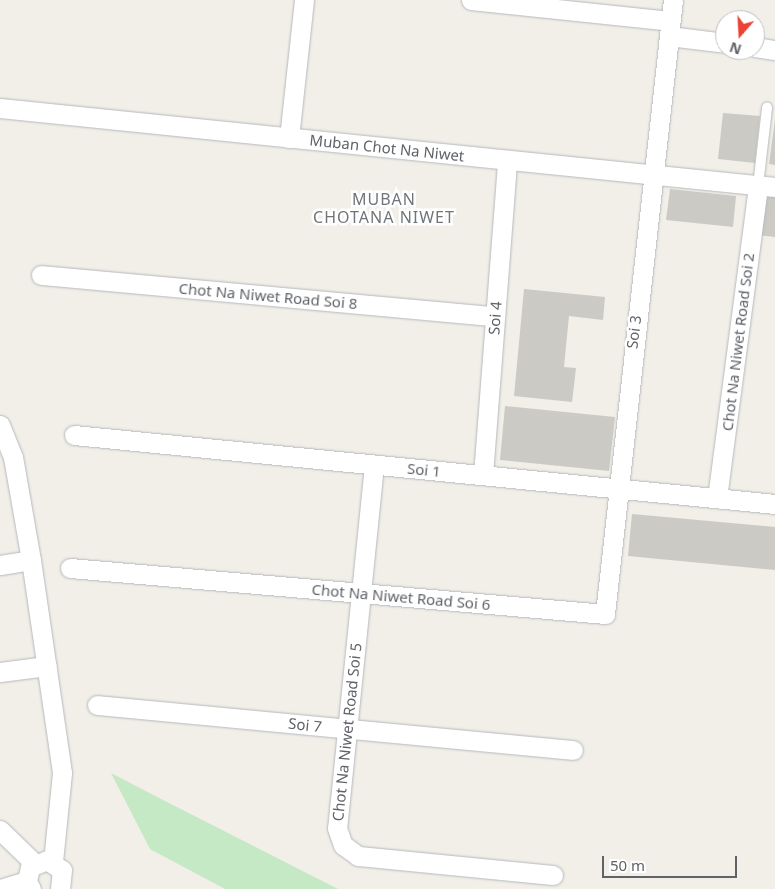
<!DOCTYPE html>
<style>
body{margin:0}
#map{position:relative;width:775px;height:889px;overflow:hidden;background:#f1efe8;font-family:"Noto Sans",sans-serif}
div>[style]{position:absolute}
.green>*{inset:0;background:#c5e8c5}
.building>*{inset:0;background:#cccac5}
.roads{filter:drop-shadow(0 0 1px #b5b8bc) drop-shadow(0 0 1px #b5b8bc)}
.service>*{height:10px;margin:-5px;padding:0 5px;transform-origin:5px;border-radius:5px;background:#fff}
.minor>*{height:19px;margin:-9.5px;padding:0 9.5px;transform-origin:9.5px;border-radius:9.5px;background:#fff}
span{translate:-50% -50%;white-space:nowrap;text-align:center;line-height:1.15;-webkit-text-stroke:5px #fff;paint-order:stroke}
.street-label{font-size:15px;color:#5f6368}
.neighbourhood-label{font-size:16px;color:#70757a;letter-spacing:1px}
.north{position:absolute;left:715px;top:10px;width:50px;height:50px;box-sizing:border-box;background:#fff;border:1px solid #bfc1c3;border-radius:50%;rotate:199deg;font-size:14px;font-weight:700;line-height:20px;text-align:center;color:#5f6368}
.north::after{content:'';display:block;margin:auto;width:18px;height:22px;background:#ea4335;clip-path:polygon(50% 0,100% 100%,50% 72%,0 100%)}
.scale{position:absolute;left:602px;top:856px;width:135px;height:22px;box-sizing:border-box;border:2px solid #5f6368;border-top:0;padding-left:6px;font-size:15px;line-height:18px;white-space:nowrap;color:#5f6368;-webkit-text-stroke:4px #fff;paint-order:stroke}
</style>
<div id="map">
<div class="green">
<div style="clip-path:polygon(111px 773px,161px 799px,338px 889px,225px 889px,150px 849px)"></div>
</div>
<div class="building">
<div style="clip-path:polygon(723px 113px,760px 116px,755px 163px,718px 159px)"></div>
<div style="clip-path:polygon(775px 119px,775px 165px,769px 164px)"></div>
<div style="clip-path:polygon(670px 189px,736px 196px,733px 227px,666px 220px)"></div>
<div style="clip-path:polygon(761px 195px,775px 197px,775px 237px,758px 235px)"></div>
<div style="clip-path:polygon(524px 289px,605px 297px,603px 320px,569px 316px,564px 367px,576px 368px,572px 402px,514px 396px)"></div>
<div style="clip-path:polygon(505px 406px,615px 417px,609px 471px,500px 460px)"></div>
<div style="clip-path:polygon(632px 514px,775px 527px,775px 570px,628px 556px)"></div>
</div>
<div class="roads">
<div class="service">
<div style="left:758px;top:186px;width:79px;rotate:-83.4deg"></div>
</div>
<div class="minor">
<div style="left:471px;top:0;width:200px;rotate:6deg"></div>
<div style="left:669px;top:36px;width:56px;rotate:7.1deg"></div>
<div style="left:755px;top:47px;width:20px;rotate:9deg"></div>
<div style="left:0;top:108px;width:779px;rotate:5.82deg"></div>
<div style="left:289px;top:138px;width:139px;rotate:-83.8deg"></div>
<div style="left:41px;top:275px;width:456px;rotate:5.2deg"></div>
<div style="left:0;top:425px;width:35px;rotate:68deg"></div>
<div style="left:13px;top:457px;width:105px;rotate:80.1deg"></div>
<div style="left:74px;top:435px;width:704px;rotate:5.62deg"></div>
<div style="left:374px;top:465px;width:365px;rotate:95.8deg"></div>
<div style="left:337px;top:828px;width:18px;rotate:71deg"></div>
<div style="left:343px;top:845px;width:19px;rotate:36deg"></div>
<div style="left:358px;top:856px;width:196px;rotate:5.6deg"></div>
<div style="left:483px;top:475px;width:316px;rotate:-85.6deg"></div>
<div style="left:717px;top:498px;width:315px;rotate:-82.5deg"></div>
<div style="left:0;top:565px;width:31px;rotate:-9deg"></div>
<div style="left:31px;top:560px;width:215px;rotate:81.7deg"></div>
<div style="left:62px;top:773px;width:88px;rotate:95.8deg"></div>
<div style="left:70px;top:568px;width:537px;rotate:4.91deg"></div>
<div style="left:605px;top:614px;width:618px;rotate:-83.68deg"></div>
<div style="left:0;top:672px;width:47px;rotate:-7.3deg"></div>
<div style="left:97px;top:705px;width:478px;rotate:5.4deg"></div>
<div style="left:0;top:830px;width:47px;rotate:44.1deg"></div>
<div style="left:0;top:889px;width:28px;rotate:-17deg"></div>
<div style="left:31px;top:889px;width:9px;rotate:-117deg"></div>
<div style="left:27px;top:881px;width:14px;rotate:-78deg"></div>
<div style="left:30px;top:867px;width:18px;rotate:-22deg"></div>
<div style="left:47px;top:860px;width:18px;rotate:34deg"></div>
<div style="left:62px;top:870px;width:19px;rotate:96deg"></div>
</div>
</div>
<div class="street-label">
<span style="left:387px;top:148px;rotate:6deg">Muban Chot Na Niwet</span>
<span style="left:268px;top:296px;rotate:5deg">Chot Na Niwet Road Soi 8</span>
<span style="left:495px;top:318px;rotate:-86deg">Soi 4</span>
<span style="left:634px;top:332px;rotate:-83deg">Soi 3</span>
<span style="left:738px;top:342px;rotate:-83deg">Chot Na Niwet Road Soi 2</span>
<span style="left:424px;top:470px;rotate:6deg">Soi 1</span>
<span style="left:401px;top:597px;rotate:5deg">Chot Na Niwet Road Soi 6</span>
<span style="left:305px;top:725px;rotate:6deg">Soi 7</span>
<span style="left:347px;top:732px;rotate:-84deg">Chot Na Niwet Road Soi 5</span>
</div>
<div class="neighbourhood-label">
<span style="left:384px;top:208px">MUBAN<br>CHOTANA NIWET</span>
</div>
<div class="north">N</div>
<div class="scale">50 m</div>
</div>
